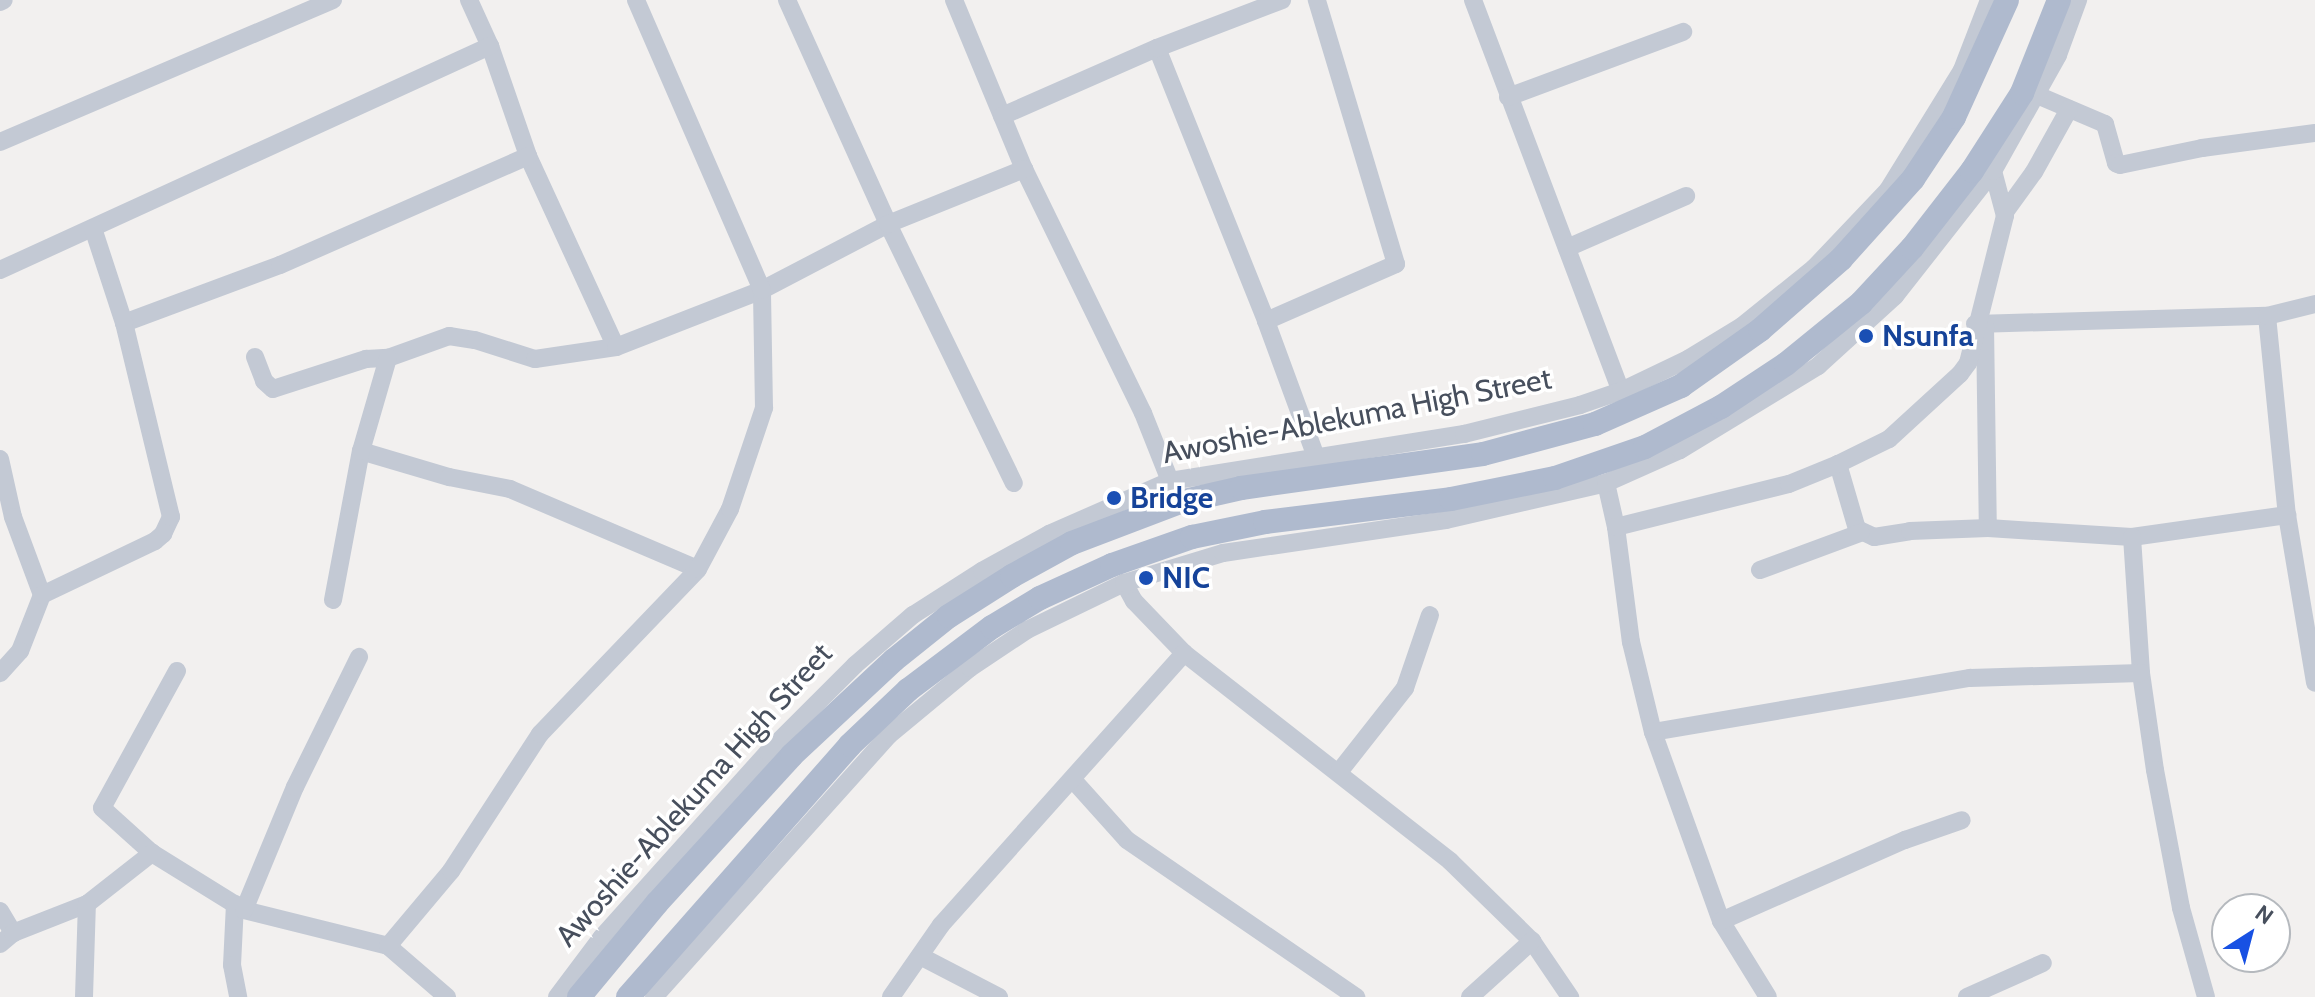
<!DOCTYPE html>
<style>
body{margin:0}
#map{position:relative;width:2315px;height:997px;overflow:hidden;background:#f2f0ef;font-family:Cabin,sans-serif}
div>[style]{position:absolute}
.minor>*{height:18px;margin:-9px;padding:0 9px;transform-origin:9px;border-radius:9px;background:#c3c9d4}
.major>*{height:24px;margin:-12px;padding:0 12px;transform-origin:12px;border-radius:12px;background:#afbace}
.dots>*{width:22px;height:22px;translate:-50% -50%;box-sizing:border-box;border:4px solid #fff;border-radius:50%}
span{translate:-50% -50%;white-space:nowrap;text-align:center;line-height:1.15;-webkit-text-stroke:7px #fff;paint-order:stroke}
.transit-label{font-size:30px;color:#164399;font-weight:700}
.left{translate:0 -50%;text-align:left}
.street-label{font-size:30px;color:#474f5d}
.north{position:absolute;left:2211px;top:893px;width:80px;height:80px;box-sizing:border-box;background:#fff;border:2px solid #b5b9be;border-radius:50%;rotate:36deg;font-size:22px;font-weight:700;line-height:32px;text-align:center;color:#474f5d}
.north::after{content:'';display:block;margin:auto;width:28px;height:36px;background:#1851e3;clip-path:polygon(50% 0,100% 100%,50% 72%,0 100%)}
</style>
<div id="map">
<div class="minor">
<div style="left:469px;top:0;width:51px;rotate:65.5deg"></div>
<div style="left:490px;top:46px;width:116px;rotate:70.9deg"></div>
<div style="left:528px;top:156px;width:210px;rotate:65.3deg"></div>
<div style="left:787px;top:0;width:246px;rotate:65.7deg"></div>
<div style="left:888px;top:224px;width:288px;rotate:64.1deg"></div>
<div style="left:954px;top:0;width:183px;rotate:67.5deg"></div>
<div style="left:1024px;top:169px;width:271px;rotate:64deg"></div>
<div style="left:1143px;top:413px;width:73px;rotate:68.3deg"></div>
<div style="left:1473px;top:0;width:418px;rotate:69.3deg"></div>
<div style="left:0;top:2px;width:4px;rotate:-27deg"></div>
<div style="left:1157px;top:48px;width:294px;rotate:68.2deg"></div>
<div style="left:1266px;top:321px;width:145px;rotate:69.8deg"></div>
<div style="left:2037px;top:95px;width:74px;rotate:23.1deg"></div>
<div style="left:2105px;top:124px;width:41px;rotate:74.2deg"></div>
<div style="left:2116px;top:163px;width:4px;rotate:27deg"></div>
<div style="left:2120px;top:165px;width:84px;rotate:-11.7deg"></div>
<div style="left:2202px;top:148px;width:114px;rotate:-7.6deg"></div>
<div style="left:1508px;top:97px;width:187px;rotate:-20.4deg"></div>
<div style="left:1002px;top:116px;width:169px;rotate:-23.7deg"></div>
<div style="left:1157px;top:48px;width:134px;rotate:-21deg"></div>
<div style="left:0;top:142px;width:362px;rotate:-23.1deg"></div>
<div style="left:2005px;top:212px;width:49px;rotate:-54.1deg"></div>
<div style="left:2034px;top:172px;width:72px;rotate:-60.9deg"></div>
<div style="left:1567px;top:248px;width:130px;rotate:-23.6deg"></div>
<div style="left:0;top:270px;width:539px;rotate:-24.57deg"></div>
<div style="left:2267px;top:316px;width:200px;rotate:84.3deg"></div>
<div style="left:2287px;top:515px;width:170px;rotate:80.5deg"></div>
<div style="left:1266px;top:321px;width:142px;rotate:-23.7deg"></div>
<div style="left:1396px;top:264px;width:276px;rotate:-106.7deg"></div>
<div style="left:124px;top:323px;width:166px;rotate:-20.4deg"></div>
<div style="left:280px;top:265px;width:271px;rotate:-23.7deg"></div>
<div style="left:1975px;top:324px;width:292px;rotate:-1.6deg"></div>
<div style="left:2267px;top:316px;width:49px;rotate:-14deg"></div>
<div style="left:1985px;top:325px;width:203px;rotate:89.2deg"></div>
<div style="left:255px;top:357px;width:26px;rotate:69deg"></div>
<div style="left:264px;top:381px;width:12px;rotate:42deg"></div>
<div style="left:273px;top:389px;width:98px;rotate:-17.9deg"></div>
<div style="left:366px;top:359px;width:22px;rotate:-3deg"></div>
<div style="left:388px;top:358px;width:65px;rotate:-19.8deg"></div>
<div style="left:449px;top:336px;width:26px;rotate:9deg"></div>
<div style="left:475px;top:340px;width:63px;rotate:17.6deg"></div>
<div style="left:535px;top:359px;width:82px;rotate:-8.4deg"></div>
<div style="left:616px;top:347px;width:157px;rotate:-21.3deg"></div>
<div style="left:762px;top:290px;width:142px;rotate:-27.6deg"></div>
<div style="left:888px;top:224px;width:147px;rotate:-22deg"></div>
<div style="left:361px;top:451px;width:92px;rotate:16.5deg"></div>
<div style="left:449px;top:477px;width:62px;rotate:11.1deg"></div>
<div style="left:510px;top:489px;width:204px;rotate:23.1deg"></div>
<div style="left:0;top:459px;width:59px;rotate:77.4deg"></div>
<div style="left:13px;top:517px;width:83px;rotate:69.6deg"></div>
<div style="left:42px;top:595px;width:60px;rotate:111.4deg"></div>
<div style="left:20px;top:651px;width:30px;rotate:132deg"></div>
<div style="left:1838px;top:464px;width:68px;rotate:73.7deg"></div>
<div style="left:1857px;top:529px;width:19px;rotate:25deg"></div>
<div style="left:1874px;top:537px;width:36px;rotate:-9deg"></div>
<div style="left:1910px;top:531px;width:78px;rotate:-2.2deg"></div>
<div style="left:1988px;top:528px;width:144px;rotate:3.6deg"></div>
<div style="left:2132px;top:537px;width:157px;rotate:-8.1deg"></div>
<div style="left:1606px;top:483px;width:45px;rotate:77.2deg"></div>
<div style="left:1616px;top:527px;width:116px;rotate:82.6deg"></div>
<div style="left:1631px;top:642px;width:93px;rotate:76.3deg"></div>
<div style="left:1653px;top:732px;width:201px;rotate:70.2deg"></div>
<div style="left:1721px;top:921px;width:89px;rotate:58.3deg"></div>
<div style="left:1616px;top:527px;width:178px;rotate:-14deg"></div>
<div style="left:1789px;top:484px;width:53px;rotate:-22.2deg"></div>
<div style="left:1838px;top:464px;width:57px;rotate:-26.1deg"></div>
<div style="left:1889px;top:439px;width:96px;rotate:-42.5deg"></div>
<div style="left:1960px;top:374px;width:14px;rotate:-54deg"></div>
<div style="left:1968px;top:363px;width:152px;rotate:-75.9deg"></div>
<div style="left:2005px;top:216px;width:47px;rotate:-104.9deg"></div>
<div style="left:2132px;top:537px;width:136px;rotate:86.2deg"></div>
<div style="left:2141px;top:673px;width:98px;rotate:81.8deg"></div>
<div style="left:2155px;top:770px;width:140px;rotate:79.3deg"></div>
<div style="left:2181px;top:908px;width:92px;rotate:74.3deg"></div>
<div style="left:1760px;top:570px;width:107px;rotate:-20.3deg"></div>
<div style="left:1124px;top:583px;width:21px;rotate:61deg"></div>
<div style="left:1134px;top:601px;width:72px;rotate:46.1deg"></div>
<div style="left:1184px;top:653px;width:338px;rotate:38deg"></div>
<div style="left:1450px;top:861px;width:115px;rotate:44.3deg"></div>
<div style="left:1532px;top:941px;width:68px;rotate:55.8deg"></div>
<div style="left:42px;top:595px;width:125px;rotate:-25.5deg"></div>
<div style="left:155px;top:541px;width:11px;rotate:-41deg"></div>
<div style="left:163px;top:534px;width:19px;rotate:-65deg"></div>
<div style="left:171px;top:517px;width:200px;rotate:-103.6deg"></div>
<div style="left:124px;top:323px;width:100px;rotate:-108.1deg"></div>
<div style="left:333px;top:600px;width:152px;rotate:-79.4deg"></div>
<div style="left:361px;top:451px;width:97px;rotate:-73.8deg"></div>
<div style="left:177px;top:671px;width:156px;rotate:118.7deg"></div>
<div style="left:102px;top:808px;width:67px;rotate:42deg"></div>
<div style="left:152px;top:853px;width:108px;rotate:31.8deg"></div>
<div style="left:244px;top:910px;width:148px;rotate:14deg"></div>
<div style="left:388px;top:946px;width:78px;rotate:40.8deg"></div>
<div style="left:1653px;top:732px;width:322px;rotate:-9.7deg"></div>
<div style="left:1970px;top:678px;width:171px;rotate:-1.7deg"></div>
<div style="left:1339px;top:772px;width:107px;rotate:-51.8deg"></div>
<div style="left:1405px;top:688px;width:77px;rotate:-71.1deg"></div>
<div style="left:1074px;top:781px;width:79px;rotate:48.1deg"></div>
<div style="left:1127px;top:840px;width:278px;rotate:34.4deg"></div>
<div style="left:235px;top:904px;width:61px;rotate:92.8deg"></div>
<div style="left:232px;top:965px;width:33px;rotate:79deg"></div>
<div style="left:244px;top:910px;width:133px;rotate:-67.5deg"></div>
<div style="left:295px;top:787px;width:145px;rotate:-63.8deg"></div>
<div style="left:0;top:911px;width:26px;rotate:59deg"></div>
<div style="left:1721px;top:921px;width:201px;rotate:-23.8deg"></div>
<div style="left:1905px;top:840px;width:60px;rotate:-19.3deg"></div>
<div style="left:0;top:944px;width:17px;rotate:-40deg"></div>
<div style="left:13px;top:933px;width:79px;rotate:-21.4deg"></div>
<div style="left:87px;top:904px;width:83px;rotate:-38.1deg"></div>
<div style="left:388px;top:946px;width:98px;rotate:-50deg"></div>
<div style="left:451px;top:871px;width:163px;rotate:-57deg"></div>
<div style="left:540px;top:734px;width:228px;rotate:-46.2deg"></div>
<div style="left:698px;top:569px;width:68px;rotate:-61.9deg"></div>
<div style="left:730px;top:509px;width:107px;rotate:-71.4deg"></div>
<div style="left:764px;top:408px;width:118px;rotate:-91deg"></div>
<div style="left:762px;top:290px;width:316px;rotate:-113.5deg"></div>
<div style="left:920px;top:956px;width:89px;rotate:27.4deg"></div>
<div style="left:84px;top:997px;width:93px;rotate:-88.2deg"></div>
<div style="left:557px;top:997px;width:75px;rotate:-53.1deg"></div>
<div style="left:602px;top:937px;width:249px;rotate:-48.1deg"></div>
<div style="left:768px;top:752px;width:123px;rotate:-45deg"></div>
<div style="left:855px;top:665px;width:77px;rotate:-40.8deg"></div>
<div style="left:913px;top:615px;width:82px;rotate:-32.5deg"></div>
<div style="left:982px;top:571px;width:77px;rotate:-28.9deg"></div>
<div style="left:1049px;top:534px;width:132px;rotate:-23.7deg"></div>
<div style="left:1170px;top:481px;width:298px;rotate:-9.1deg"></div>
<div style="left:1464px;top:434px;width:120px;rotate:-14deg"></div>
<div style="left:1580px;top:405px;width:43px;rotate:-18.9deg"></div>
<div style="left:1621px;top:391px;width:74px;rotate:-25.5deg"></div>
<div style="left:1688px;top:359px;width:63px;rotate:-31.4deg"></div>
<div style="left:1742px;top:326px;width:92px;rotate:-38.9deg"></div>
<div style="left:1814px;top:268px;width:108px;rotate:-46.5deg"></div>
<div style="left:1888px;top:190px;width:141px;rotate:-58.3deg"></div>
<div style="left:1962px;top:70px;width:75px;rotate:-68.9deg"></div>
<div style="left:654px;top:997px;width:352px;rotate:-48.1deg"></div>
<div style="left:889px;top:735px;width:105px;rotate:-39.6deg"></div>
<div style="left:970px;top:668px;width:69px;rotate:-33.7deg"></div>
<div style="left:1027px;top:630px;width:108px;rotate:-25.9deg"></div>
<div style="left:1124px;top:583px;width:103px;rotate:-16.9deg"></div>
<div style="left:1223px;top:553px;width:225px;rotate:-8.4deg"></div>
<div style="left:1446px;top:520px;width:164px;rotate:-13deg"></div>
<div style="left:1606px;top:483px;width:81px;rotate:-24deg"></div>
<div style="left:1680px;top:450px;width:162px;rotate:-31.3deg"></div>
<div style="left:1818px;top:366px;width:104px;rotate:-42.3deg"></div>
<div style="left:1895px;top:296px;width:159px;rotate:-51.9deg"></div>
<div style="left:1993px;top:171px;width:133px;rotate:-60.7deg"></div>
<div style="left:2058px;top:55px;width:59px;rotate:-70deg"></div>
<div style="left:891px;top:997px;width:88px;rotate:-55.2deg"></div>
<div style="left:941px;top:925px;width:365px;rotate:-48.2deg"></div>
<div style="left:1470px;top:997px;width:84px;rotate:-42.1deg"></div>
<div style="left:1967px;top:997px;width:83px;rotate:-24.1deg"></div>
</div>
<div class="major">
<div style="left:579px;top:997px;width:122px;rotate:-50.3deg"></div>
<div style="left:657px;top:903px;width:200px;rotate:-47.6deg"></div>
<div style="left:792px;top:755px;width:139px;rotate:-43deg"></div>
<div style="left:894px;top:660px;width:70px;rotate:-38.7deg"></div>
<div style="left:949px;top:616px;width:75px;rotate:-32.4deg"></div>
<div style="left:1012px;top:576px;width:68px;rotate:-28.8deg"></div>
<div style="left:1072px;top:543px;width:116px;rotate:-20.8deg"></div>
<div style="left:1180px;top:502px;width:63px;rotate:-12.9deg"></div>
<div style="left:1241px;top:488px;width:244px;rotate:-8deg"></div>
<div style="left:1483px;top:454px;width:116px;rotate:-15deg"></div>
<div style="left:1595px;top:424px;width:94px;rotate:-23.8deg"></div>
<div style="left:1681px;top:386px;width:97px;rotate:-35.3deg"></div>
<div style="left:1760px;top:330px;width:108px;rotate:-41.2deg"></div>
<div style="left:1841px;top:259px;width:108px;rotate:-48deg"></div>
<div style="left:1913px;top:179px;width:74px;rotate:-56.5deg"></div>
<div style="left:1954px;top:117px;width:128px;rotate:-65.6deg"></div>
<div style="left:628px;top:997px;width:336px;rotate:-48.6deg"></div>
<div style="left:850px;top:745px;width:80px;rotate:-43.5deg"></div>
<div style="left:908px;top:690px;width:105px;rotate:-36.9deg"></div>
<div style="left:992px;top:627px;width:56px;rotate:-31.1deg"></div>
<div style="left:1040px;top:598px;width:79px;rotate:-24.6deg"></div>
<div style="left:1112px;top:565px;width:85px;rotate:-19.3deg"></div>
<div style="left:1192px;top:537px;width:75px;rotate:-11.6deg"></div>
<div style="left:1265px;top:522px;width:187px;rotate:-7deg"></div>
<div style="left:1451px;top:499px;width:106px;rotate:-11.4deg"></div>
<div style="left:1555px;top:478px;width:95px;rotate:-19deg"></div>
<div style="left:1645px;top:447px;width:86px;rotate:-27.8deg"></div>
<div style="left:1721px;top:407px;width:78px;rotate:-33.5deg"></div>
<div style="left:1786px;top:364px;width:97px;rotate:-39.1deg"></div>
<div style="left:1861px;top:303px;width:75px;rotate:-47.2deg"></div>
<div style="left:1912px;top:248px;width:98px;rotate:-52.1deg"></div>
<div style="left:1972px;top:171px;width:93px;rotate:-57.3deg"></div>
<div style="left:2022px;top:93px;width:100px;rotate:-68.3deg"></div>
</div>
<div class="dots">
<div style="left:1866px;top:336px;background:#1a4fb4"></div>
<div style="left:1114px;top:498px;background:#1a4fb4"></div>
<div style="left:1146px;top:578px;background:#1a4fb4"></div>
</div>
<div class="transit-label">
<span class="left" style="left:1882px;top:336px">Nsunfa</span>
<span class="left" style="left:1130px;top:498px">Bridge</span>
<span class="left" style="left:1162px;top:578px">NIC</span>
</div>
<div class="street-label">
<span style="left:1357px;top:416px;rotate:-11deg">Awoshie-Ablekuma High Street</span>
<span style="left:694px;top:795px;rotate:-48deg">Awoshie-Ablekuma High Street</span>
</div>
<div class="north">N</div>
</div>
